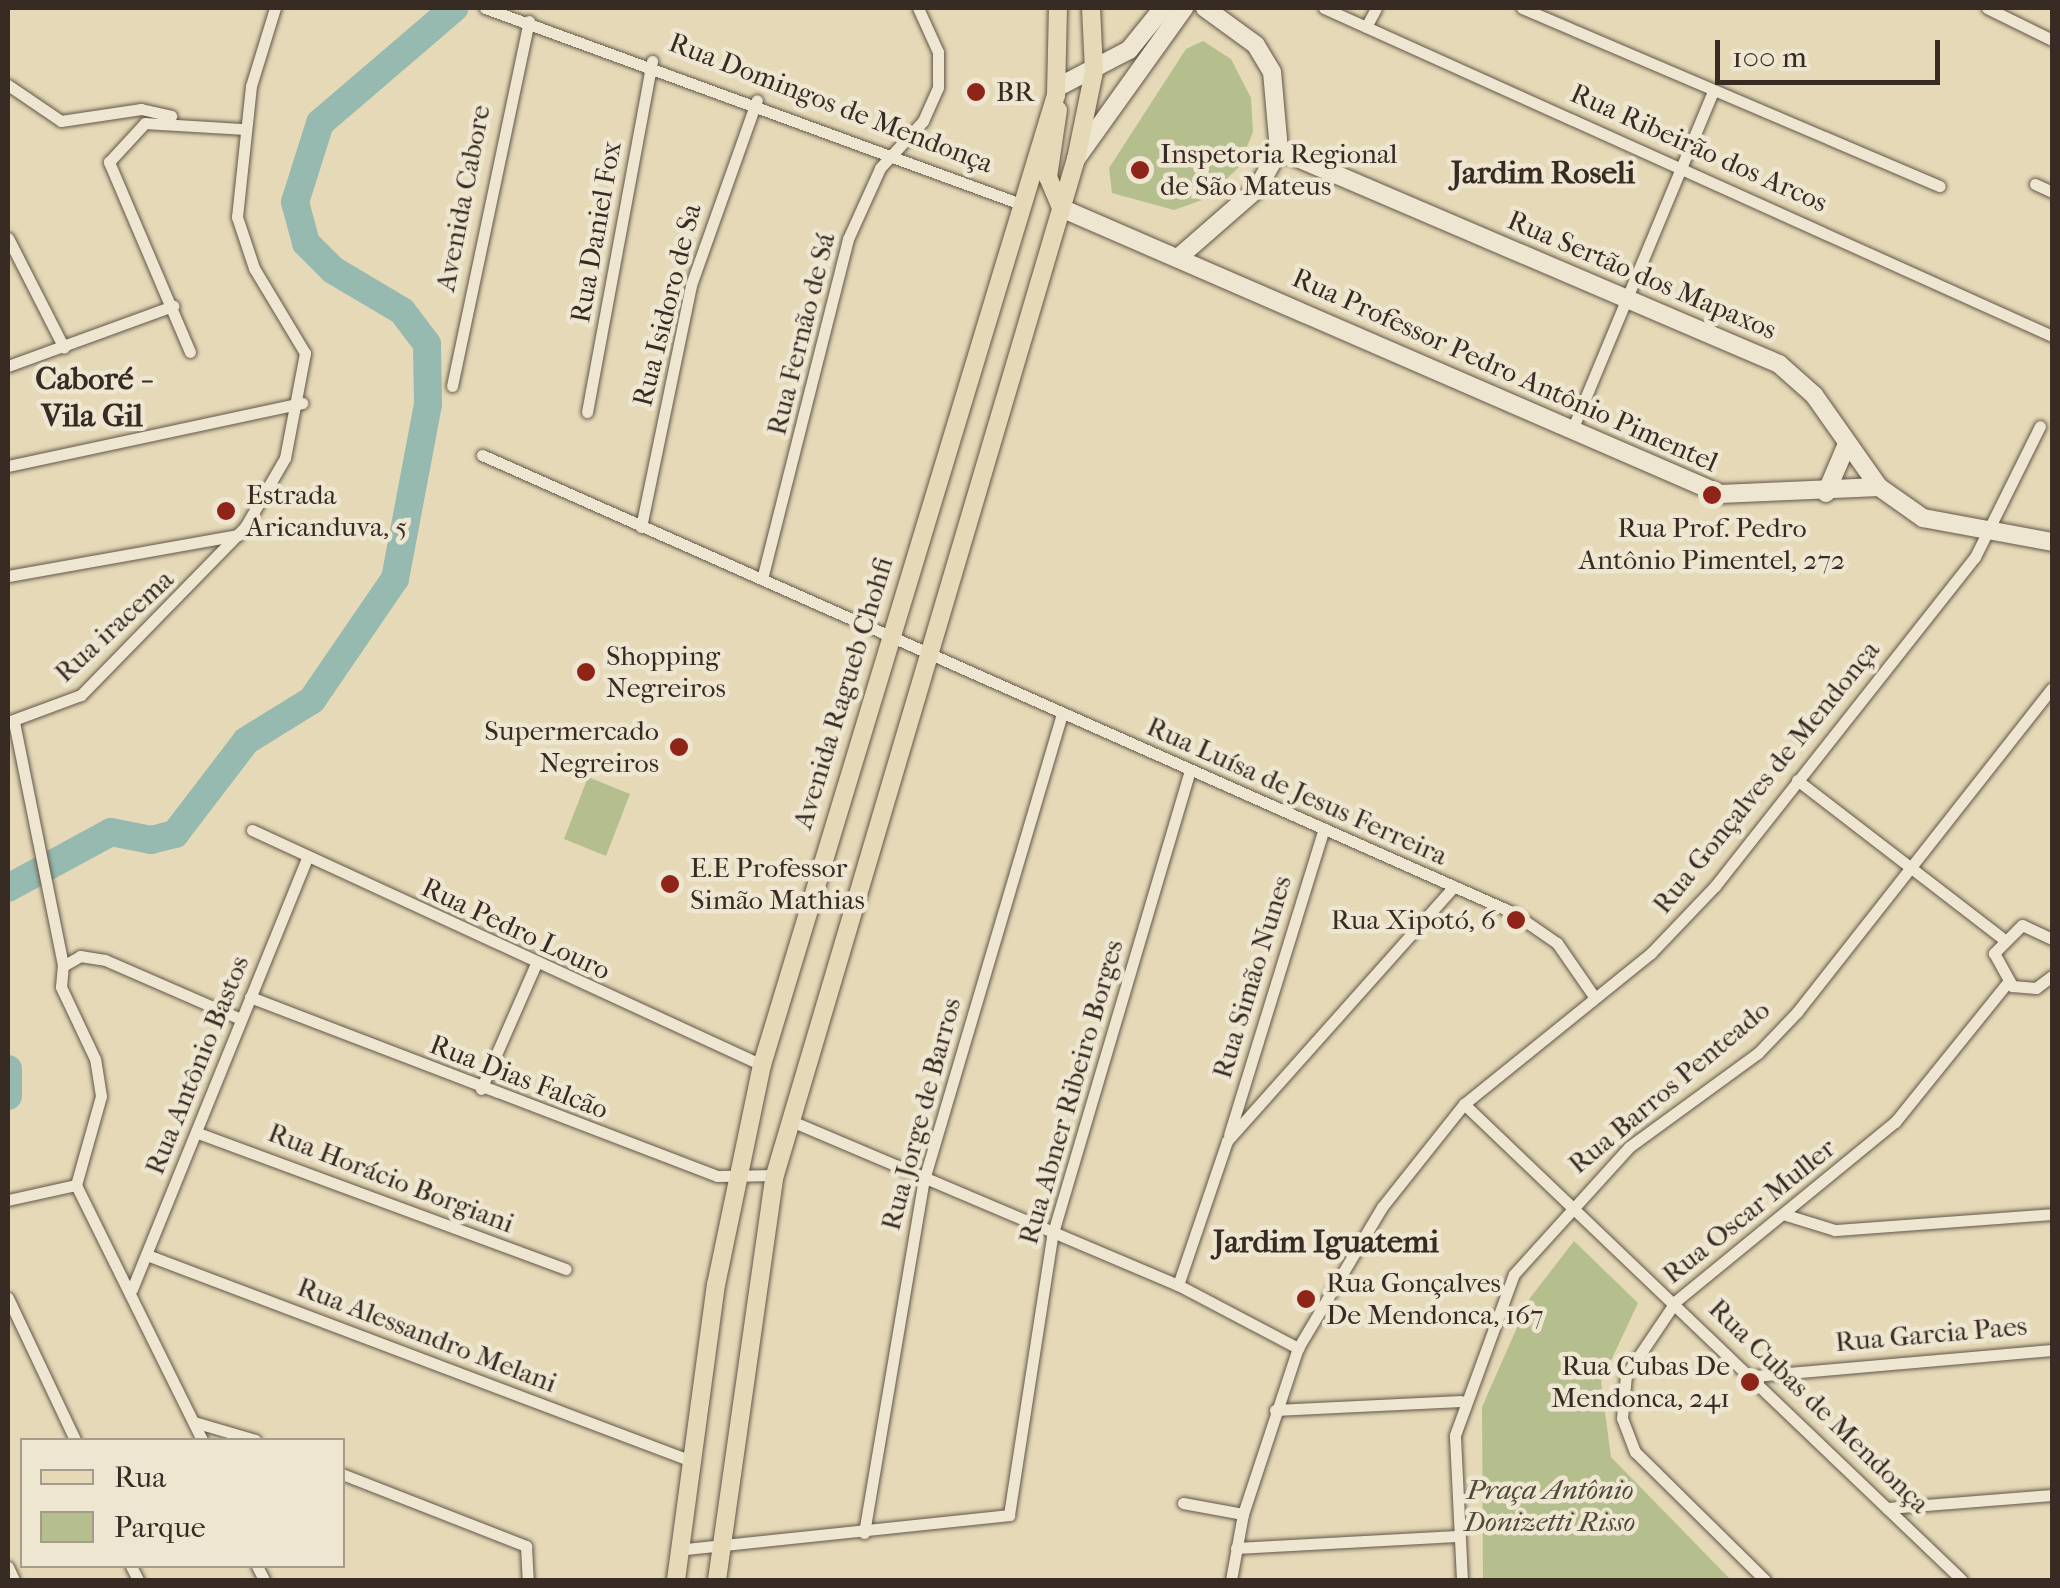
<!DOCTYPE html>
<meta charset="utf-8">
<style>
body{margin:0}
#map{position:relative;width:2060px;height:1588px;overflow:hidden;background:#e5d9b7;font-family:"IM FELL French Canon",serif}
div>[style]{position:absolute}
.green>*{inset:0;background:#b5bf8e}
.river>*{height:28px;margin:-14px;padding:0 14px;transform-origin:14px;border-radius:14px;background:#96baaf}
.roads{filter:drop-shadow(0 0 2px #635649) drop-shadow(0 0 2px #635649)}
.street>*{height:11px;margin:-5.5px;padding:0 5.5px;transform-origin:5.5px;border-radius:5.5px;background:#eee6d0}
.secondary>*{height:18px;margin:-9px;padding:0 9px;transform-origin:9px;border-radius:9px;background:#eee6d0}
.primary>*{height:18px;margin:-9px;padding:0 9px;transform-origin:9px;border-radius:9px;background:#e5d9b7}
.dots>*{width:28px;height:28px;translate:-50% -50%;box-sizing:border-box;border:5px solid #eee6d0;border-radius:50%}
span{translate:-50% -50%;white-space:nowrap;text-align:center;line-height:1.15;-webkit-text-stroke:9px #eee6d0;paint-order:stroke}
.poi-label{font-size:28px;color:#382b24}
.left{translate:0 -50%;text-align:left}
.right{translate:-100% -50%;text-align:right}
.street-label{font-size:28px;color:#382b24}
.park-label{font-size:28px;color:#514939;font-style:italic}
.quarter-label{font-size:32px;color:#382b24;font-weight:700}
.frame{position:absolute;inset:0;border:10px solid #382b24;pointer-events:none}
.legend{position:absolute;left:20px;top:1438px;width:325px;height:130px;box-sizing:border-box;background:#eee6d0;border:2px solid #a59b8b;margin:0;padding:12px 18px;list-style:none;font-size:30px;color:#382b24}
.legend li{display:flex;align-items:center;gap:20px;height:50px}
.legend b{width:50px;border:2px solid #a59b8b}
.scale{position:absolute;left:1715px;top:40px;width:225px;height:45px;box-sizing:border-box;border:5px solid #382b24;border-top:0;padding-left:12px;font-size:30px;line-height:35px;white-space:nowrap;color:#382b24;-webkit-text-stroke:8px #eee6d0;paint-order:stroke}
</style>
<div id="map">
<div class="green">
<div style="clip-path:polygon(1203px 41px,1231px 59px,1251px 98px,1253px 132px,1238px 168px,1205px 199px,1174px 210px,1112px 193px,1109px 168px,1186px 49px)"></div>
<div style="clip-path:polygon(588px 777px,630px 794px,606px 856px,564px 839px)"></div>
<div style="clip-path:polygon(1574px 1241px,1638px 1303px,1601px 1382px,1611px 1457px,1731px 1580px,1483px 1580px,1482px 1407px,1530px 1298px)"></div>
</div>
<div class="river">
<div style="left:8px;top:888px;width:117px;rotate:-28.5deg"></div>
<div style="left:111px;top:832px;width:41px;rotate:11.3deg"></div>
<div style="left:151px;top:840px;width:25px;rotate:-14deg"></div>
<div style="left:175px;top:834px;width:117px;rotate:-52.6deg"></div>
<div style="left:246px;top:741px;width:78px;rotate:-31.8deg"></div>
<div style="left:312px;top:700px;width:147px;rotate:-55.6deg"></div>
<div style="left:395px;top:579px;width:178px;rotate:-79.3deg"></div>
<div style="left:428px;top:404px;width:60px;rotate:-91deg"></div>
<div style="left:427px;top:344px;width:41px;rotate:-127.1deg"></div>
<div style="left:402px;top:311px;width:80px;rotate:-149.3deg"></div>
<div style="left:333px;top:270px;width:38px;rotate:-135deg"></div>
<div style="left:306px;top:243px;width:42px;rotate:-105deg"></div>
<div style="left:295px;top:202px;width:83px;rotate:-72.4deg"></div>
<div style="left:320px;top:123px;width:177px;rotate:-40.6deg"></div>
<div style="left:8px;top:1069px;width:27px;rotate:90deg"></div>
</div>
<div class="roads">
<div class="street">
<div style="left:485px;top:8px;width:571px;rotate:20.09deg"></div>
<div style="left:1324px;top:8px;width:798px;rotate:24.25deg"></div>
<div style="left:1522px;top:8px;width:454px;rotate:23.1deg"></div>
<div style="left:1987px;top:8px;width:72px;rotate:26.2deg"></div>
<div style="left:1366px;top:27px;width:21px;rotate:-62deg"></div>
<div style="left:8px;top:85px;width:64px;rotate:34.2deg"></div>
<div style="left:61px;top:121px;width:81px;rotate:-8.5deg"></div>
<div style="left:141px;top:109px;width:31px;rotate:13deg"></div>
<div style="left:2035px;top:184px;width:19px;rotate:25deg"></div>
<div style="left:8px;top:238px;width:123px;rotate:63deg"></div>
<div style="left:190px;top:352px;width:207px;rotate:-113.1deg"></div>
<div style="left:109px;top:162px;width:53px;rotate:-47.3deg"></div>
<div style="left:145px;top:123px;width:99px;rotate:3.5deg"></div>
<div style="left:8px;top:366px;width:176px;rotate:-20deg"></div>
<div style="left:452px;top:386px;width:373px;rotate:-78.1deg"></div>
<div style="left:587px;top:412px;width:357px;rotate:-79.5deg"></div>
<div style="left:1572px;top:430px;width:367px;rotate:-67.4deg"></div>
<div style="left:482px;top:455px;width:1127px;rotate:23.93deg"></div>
<div style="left:1512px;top:912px;width:55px;rotate:34.6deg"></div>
<div style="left:1557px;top:943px;width:63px;rotate:55.3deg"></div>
<div style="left:8px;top:466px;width:301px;rotate:-12.1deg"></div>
<div style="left:641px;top:527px;width:247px;rotate:-78.3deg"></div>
<div style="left:691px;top:285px;width:196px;rotate:-70.4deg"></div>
<div style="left:8px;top:576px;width:234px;rotate:-10.1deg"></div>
<div style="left:762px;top:579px;width:351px;rotate:-75.8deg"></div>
<div style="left:848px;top:239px;width:78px;rotate:-65.7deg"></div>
<div style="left:880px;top:168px;width:64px;rotate:-47.5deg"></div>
<div style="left:923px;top:121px;width:37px;rotate:-66deg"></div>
<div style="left:938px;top:87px;width:35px;rotate:-90deg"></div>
<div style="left:938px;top:52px;width:48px;rotate:-114.4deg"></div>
<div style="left:8px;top:722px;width:78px;rotate:-20.3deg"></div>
<div style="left:81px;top:695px;width:235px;rotate:-45.7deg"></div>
<div style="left:245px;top:527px;width:80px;rotate:-59.9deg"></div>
<div style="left:285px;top:458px;width:107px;rotate:-79.2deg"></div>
<div style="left:305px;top:353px;width:99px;rotate:-121deg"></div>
<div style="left:254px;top:268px;width:54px;rotate:-108.4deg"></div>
<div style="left:237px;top:217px;width:132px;rotate:-83.9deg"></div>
<div style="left:251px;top:86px;width:82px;rotate:-72.9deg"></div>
<div style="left:14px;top:722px;width:249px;rotate:78.6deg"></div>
<div style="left:1797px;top:780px;width:257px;rotate:37.6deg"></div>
<div style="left:252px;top:830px;width:562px;rotate:24.74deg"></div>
<div style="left:2052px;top:939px;width:33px;rotate:-155deg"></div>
<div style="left:2022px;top:925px;width:40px;rotate:135deg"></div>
<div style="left:1994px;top:953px;width:38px;rotate:61deg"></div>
<div style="left:2012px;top:986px;width:24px;rotate:5deg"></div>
<div style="left:2036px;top:988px;width:20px;rotate:-37deg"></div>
<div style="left:250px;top:997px;width:500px;rotate:20.97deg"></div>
<div style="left:717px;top:1176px;width:58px;rotate:-1deg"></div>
<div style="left:481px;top:1089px;width:134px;rotate:-66.3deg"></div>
<div style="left:1464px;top:1104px;width:689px;rotate:43.71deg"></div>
<div style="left:789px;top:1120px;width:423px;rotate:23deg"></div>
<div style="left:1178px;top:1285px;width:136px;rotate:27.7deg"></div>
<div style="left:198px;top:1133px;width:392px;rotate:20.3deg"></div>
<div style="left:1229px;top:1135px;width:321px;rotate:-72.8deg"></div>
<div style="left:76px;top:1185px;width:92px;rotate:-74.3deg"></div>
<div style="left:101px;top:1096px;width:37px;rotate:-99deg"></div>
<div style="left:95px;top:1059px;width:80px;rotate:-115.3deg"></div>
<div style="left:61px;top:987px;width:21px;rotate:-85deg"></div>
<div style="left:63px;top:966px;width:20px;rotate:-30deg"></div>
<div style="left:80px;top:956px;width:25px;rotate:9deg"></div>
<div style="left:105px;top:960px;width:148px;rotate:23.5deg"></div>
<div style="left:76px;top:1185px;width:284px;rotate:63.7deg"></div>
<div style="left:8px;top:1200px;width:70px;rotate:-12.4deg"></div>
<div style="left:1786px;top:1215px;width:51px;rotate:17deg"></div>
<div style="left:1835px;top:1230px;width:218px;rotate:-4.2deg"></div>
<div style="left:147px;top:1255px;width:579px;rotate:20.72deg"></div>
<div style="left:1178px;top:1285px;width:152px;rotate:-71.2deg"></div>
<div style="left:1227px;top:1141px;width:341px;rotate:-48.3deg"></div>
<div style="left:132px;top:1289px;width:464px;rotate:-67.9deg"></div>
<div style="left:8px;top:1298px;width:157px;rotate:64.7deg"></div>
<div style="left:1754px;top:1376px;width:299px;rotate:-5deg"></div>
<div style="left:1275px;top:1410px;width:186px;rotate:-2.8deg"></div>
<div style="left:194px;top:1422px;width:64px;rotate:16.4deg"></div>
<div style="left:342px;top:1474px;width:198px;rotate:21.4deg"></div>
<div style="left:526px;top:1546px;width:34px;rotate:87deg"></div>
<div style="left:1183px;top:1503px;width:61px;rotate:10.4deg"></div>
<div style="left:1887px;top:1508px;width:166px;rotate:-4.5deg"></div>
<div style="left:864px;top:1533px;width:355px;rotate:-80.4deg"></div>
<div style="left:923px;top:1183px;width:488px;rotate:-73.5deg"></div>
<div style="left:1236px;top:1548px;width:221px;rotate:-3.1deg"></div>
<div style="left:677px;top:1550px;width:334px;rotate:-6deg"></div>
<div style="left:1009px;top:1515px;width:282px;rotate:-81.2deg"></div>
<div style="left:1052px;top:1236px;width:485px;rotate:-73.5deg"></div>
<div style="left:131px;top:1566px;width:16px;rotate:63deg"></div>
<div style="left:257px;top:1566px;width:16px;rotate:63deg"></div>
<div style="left:8px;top:1567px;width:14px;rotate:65deg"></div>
<div style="left:1231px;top:1580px;width:67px;rotate:-79.7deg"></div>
<div style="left:1243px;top:1514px;width:175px;rotate:-71.7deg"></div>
<div style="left:1298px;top:1348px;width:164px;rotate:-59.2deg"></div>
<div style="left:1382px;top:1207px;width:132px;rotate:-51.5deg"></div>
<div style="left:1464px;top:1104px;width:240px;rotate:-38.9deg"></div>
<div style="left:1651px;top:953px;width:93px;rotate:-46.3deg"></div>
<div style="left:1715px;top:886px;width:419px;rotate:-51.7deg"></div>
<div style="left:1975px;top:557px;width:146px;rotate:-63.6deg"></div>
<div style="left:1462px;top:1580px;width:145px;rotate:-92.8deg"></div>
<div style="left:1455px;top:1435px;width:171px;rotate:-69.9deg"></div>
<div style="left:1514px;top:1274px;width:171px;rotate:-47.8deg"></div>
<div style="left:1629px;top:1147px;width:160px;rotate:-36.1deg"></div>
<div style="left:1758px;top:1053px;width:57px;rotate:-46.4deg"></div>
<div style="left:1797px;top:1012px;width:412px;rotate:-51.8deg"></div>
<div style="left:1765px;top:1580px;width:182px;rotate:-135.4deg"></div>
<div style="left:1635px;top:1452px;width:36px;rotate:-111deg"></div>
<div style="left:1622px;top:1418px;width:43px;rotate:-84.7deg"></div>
<div style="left:1626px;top:1375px;width:89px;rotate:-56deg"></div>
<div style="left:1676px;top:1301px;width:283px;rotate:-39.3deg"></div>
<div style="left:1895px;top:1122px;width:179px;rotate:-51.1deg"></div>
</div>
<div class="secondary">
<div style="left:1058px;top:87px;width:80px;rotate:-27.5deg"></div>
<div style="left:1129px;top:50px;width:54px;rotate:-51deg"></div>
<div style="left:1279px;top:150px;width:544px;rotate:23.17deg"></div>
<div style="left:1779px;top:364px;width:47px;rotate:41.5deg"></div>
<div style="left:1814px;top:395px;width:113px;rotate:54.8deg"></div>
<div style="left:1879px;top:487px;width:54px;rotate:35.2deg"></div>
<div style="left:1923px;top:518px;width:131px;rotate:10.5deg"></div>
<div style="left:1076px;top:159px;width:186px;rotate:-54.4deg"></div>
<div style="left:1061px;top:208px;width:718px;rotate:23.46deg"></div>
<div style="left:1720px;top:494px;width:159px;rotate:-2.5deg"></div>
<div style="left:1179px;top:257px;width:103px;rotate:-41.1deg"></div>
<div style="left:1257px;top:189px;width:45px;rotate:-60.6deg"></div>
<div style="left:1279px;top:150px;width:78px;rotate:-95.1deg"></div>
<div style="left:1272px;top:72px;width:31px;rotate:-121deg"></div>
<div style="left:1256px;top:45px;width:63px;rotate:-144deg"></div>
<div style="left:1826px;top:493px;width:53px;rotate:-66.8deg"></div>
</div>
<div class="primary">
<div style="left:1058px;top:110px;width:68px;rotate:98.5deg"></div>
<div style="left:1048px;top:177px;width:34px;rotate:67deg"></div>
<div style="left:676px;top:1580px;width:298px;rotate:-82.3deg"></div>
<div style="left:716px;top:1285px;width:225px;rotate:-78.2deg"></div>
<div style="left:762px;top:1065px;width:1014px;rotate:-73.14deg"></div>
<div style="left:1056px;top:95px;width:87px;rotate:-88.7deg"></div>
<div style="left:717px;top:1580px;width:409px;rotate:-81.9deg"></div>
<div style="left:775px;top:1175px;width:1060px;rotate:-73.5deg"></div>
<div style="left:1076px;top:159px;width:90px;rotate:-78.4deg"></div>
<div style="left:1094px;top:71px;width:63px;rotate:-92.7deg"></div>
</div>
</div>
<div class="dots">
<div style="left:976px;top:92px;background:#8f2418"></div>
<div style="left:1140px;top:170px;background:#8f2418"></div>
<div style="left:1712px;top:495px;background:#8f2418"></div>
<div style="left:226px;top:511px;background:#8f2418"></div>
<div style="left:586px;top:672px;background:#8f2418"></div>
<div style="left:679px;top:747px;background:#8f2418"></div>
<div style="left:670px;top:884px;background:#8f2418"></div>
<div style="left:1516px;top:920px;background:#8f2418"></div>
<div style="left:1306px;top:1299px;background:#8f2418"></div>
<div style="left:1750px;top:1382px;background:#8f2418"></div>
</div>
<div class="poi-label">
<span class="left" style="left:996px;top:92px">BR</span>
<span class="left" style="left:1160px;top:170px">Inspetoria Regional<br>de São Mateus</span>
<span class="left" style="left:246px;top:511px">Estrada<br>Aricanduva, 5</span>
<span style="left:1712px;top:544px">Rua Prof. Pedro<br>Antônio Pimentel, 272</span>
<span class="left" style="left:606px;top:672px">Shopping<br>Negreiros</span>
<span class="right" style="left:659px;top:747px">Supermercado<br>Negreiros</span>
<span class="left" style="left:690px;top:884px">E.E Professor<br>Simão Mathias</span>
<span class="right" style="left:1496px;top:920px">Rua Xipotó, 6</span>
<span class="left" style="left:1326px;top:1299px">Rua Gonçalves<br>De Mendonca, 167</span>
<span class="right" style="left:1730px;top:1382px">Rua Cubas De<br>Mendonca, 241</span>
</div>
<div class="street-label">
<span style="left:831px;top:103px;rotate:21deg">Rua Domingos de Mendonça</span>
<span style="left:1699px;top:148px;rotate:24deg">Rua Ribeirão dos Arcos</span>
<span style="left:463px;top:198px;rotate:-79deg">Avenida Cabore</span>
<span style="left:596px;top:232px;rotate:-80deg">Rua Daniel Fox</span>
<span style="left:1642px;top:275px;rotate:23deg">Rua Sertão dos Mapaxos</span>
<span style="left:667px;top:305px;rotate:-76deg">Rua Isidoro de Sa</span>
<span style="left:801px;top:334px;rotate:-76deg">Rua Fernão de Sá</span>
<span style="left:1505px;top:370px;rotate:24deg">Rua Professor Pedro Antônio Pimentel</span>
<span style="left:114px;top:626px;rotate:-43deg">Rua iracema</span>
<span style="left:843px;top:693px;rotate:-73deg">Avenida Ragueb Chohfi</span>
<span style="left:1766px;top:777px;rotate:-51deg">Rua Gonçalves de Mendonça</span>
<span style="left:1297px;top:791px;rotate:24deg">Rua Luísa de Jesus Ferreira</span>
<span style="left:516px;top:929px;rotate:25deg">Rua Pedro Louro</span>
<span style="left:1252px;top:977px;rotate:-73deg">Rua Simão Nunes</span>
<span style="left:197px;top:1065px;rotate:-68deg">Rua Antônio Bastos</span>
<span style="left:519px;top:1077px;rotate:21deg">Rua Dias Falcão</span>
<span style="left:1669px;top:1087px;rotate:-40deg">Rua Barros Penteado</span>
<span style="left:1071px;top:1092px;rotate:-74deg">Rua Abner Ribeiro Borges</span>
<span style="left:921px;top:1114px;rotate:-75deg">Rua Jorge de Barros</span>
<span style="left:391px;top:1178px;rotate:21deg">Rua Horácio Borgiani</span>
<span style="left:1749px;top:1211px;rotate:-39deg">Rua Oscar Muller</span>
<span style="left:1931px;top:1334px;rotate:-5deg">Rua Garcia Paes</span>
<span style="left:427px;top:1335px;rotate:21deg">Rua Alessandro Melani</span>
<span style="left:1819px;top:1406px;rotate:44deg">Rua Cubas de Mendonça</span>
</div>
<div class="park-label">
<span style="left:1550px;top:1506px">Praça Antônio<br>Donizetti Risso</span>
</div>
<div class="quarter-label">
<span style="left:1543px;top:173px">Jardim Roseli</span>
<span style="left:92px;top:398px">Caboré -<br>Vila Gil</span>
<span style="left:1326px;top:1242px">Jardim Iguatemi</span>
</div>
<div class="frame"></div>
<ul class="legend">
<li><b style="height:12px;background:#e5d9b7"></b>Rua</li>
<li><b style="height:28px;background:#b5bf8e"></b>Parque</li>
</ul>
<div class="scale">100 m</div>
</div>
